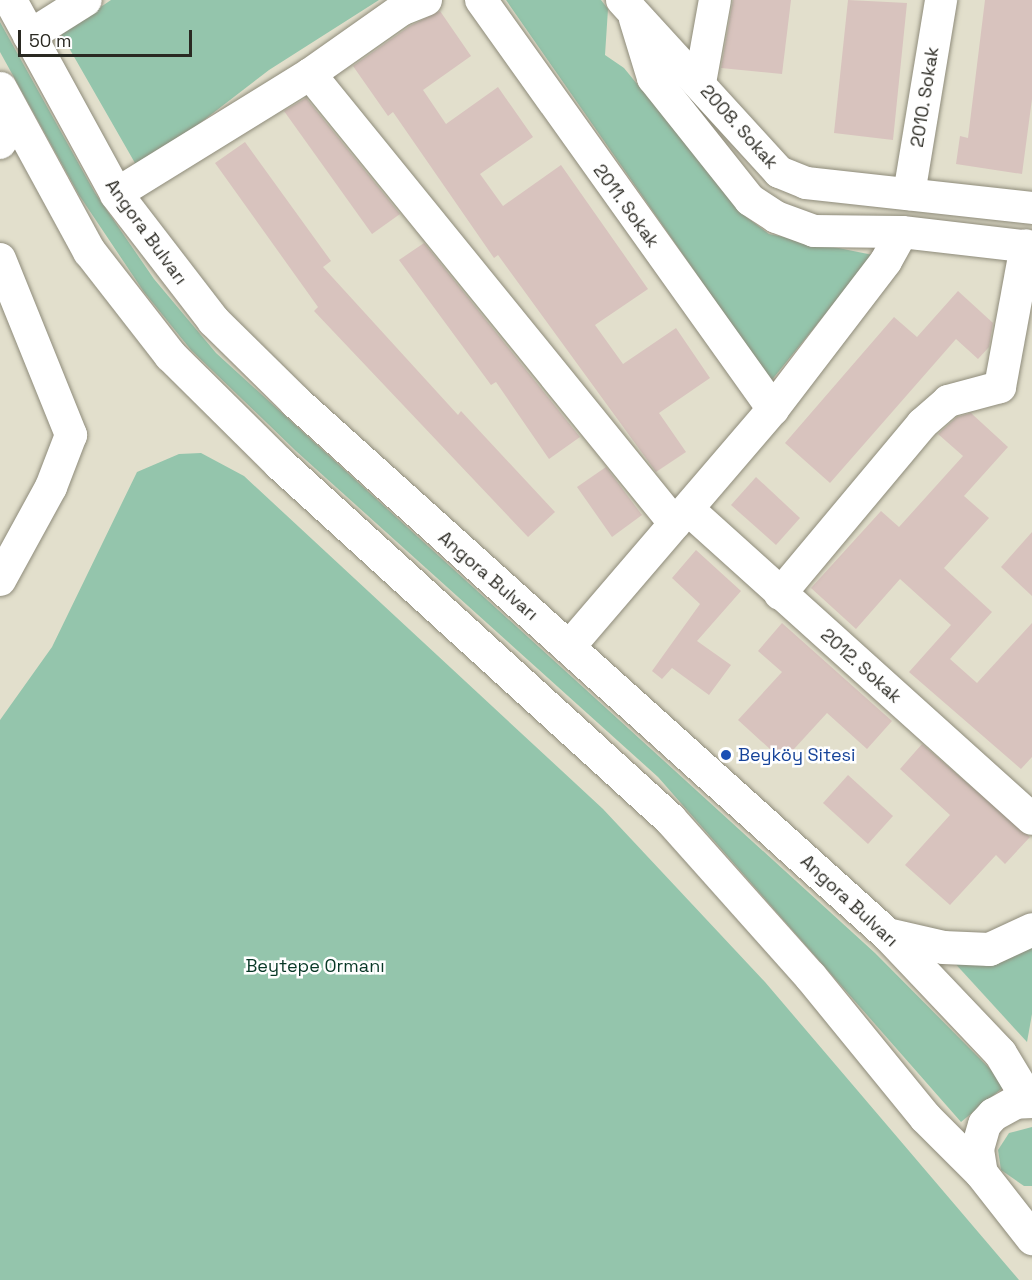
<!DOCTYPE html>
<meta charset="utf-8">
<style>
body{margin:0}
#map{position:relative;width:1032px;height:1280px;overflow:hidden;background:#e2dfcc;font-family:"Space Grotesk",sans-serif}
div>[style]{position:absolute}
.green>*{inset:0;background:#94c5ac}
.building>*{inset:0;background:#d8c3be}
.roads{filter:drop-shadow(0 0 2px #8e8b7a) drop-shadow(0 0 2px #8e8b7a)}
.minor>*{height:32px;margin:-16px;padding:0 16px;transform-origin:16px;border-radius:16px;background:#fff}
.major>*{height:33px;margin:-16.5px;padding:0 16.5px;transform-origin:16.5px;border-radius:16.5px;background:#fff}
.dots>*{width:16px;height:16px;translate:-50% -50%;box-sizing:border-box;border:3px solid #fff;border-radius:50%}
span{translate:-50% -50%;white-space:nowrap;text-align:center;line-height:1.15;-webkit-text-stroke:5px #fff;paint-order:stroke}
.street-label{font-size:18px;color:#2a2922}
.transit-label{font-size:18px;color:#164399}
.left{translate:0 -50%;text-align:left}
.park-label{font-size:18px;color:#083826}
.scale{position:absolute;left:18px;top:30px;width:174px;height:27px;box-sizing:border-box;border:3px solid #2a2922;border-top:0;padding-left:8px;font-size:18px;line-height:21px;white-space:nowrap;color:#2a2922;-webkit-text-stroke:4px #fff;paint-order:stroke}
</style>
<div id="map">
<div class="green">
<div style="clip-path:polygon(111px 0,379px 0,269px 70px,139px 170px,61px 34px)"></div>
<div style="clip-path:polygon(506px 0,601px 0,608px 9px,605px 55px,624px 68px,745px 216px,769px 234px,873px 255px,771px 381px)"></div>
<div style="clip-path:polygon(0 22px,95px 193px,154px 279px,216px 353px,875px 953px,1006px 1085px,961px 1122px,658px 777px,296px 451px,191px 350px,144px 292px,79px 195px,0 52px)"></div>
<div style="clip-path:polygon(201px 453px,244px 476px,603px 809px,765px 982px,1019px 1280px,0 1280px,0 720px,52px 647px,137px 472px,179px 454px)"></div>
<div style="clip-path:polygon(1032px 942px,1032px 1014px,1027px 1042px,951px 959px)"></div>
<div style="clip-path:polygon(1032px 1127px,1032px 1186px,1024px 1186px,1001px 1170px,998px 1150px,1009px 1133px)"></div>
</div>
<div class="building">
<div style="clip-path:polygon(733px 0,791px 0,782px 74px,721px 68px)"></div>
<div style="clip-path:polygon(848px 0,907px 3px,893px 140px,834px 133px)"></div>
<div style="clip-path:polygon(985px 0,1032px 0,1032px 99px,1022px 174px,956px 164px,960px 136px,968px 138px)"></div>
<div style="clip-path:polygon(440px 11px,471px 56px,423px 90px,446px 124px,498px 87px,533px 137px,480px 174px,503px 206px,561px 165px,648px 289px,595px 325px,623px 364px,676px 328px,710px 378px,659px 413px,686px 452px,656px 472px,498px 255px,494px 258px,393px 112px,388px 116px,353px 66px,410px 26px)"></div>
<div style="clip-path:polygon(306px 98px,400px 214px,372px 234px,284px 111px)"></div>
<div style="clip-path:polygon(245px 142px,331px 261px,323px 267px,458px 415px,461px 411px,555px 512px,528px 537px,314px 311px,318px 307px,215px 163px)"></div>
<div style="clip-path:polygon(424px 243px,580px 437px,549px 459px,496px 382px,491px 385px,399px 260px)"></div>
<div style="clip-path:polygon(958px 291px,993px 323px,989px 347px,978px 359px,956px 339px,830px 483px,785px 443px,894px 317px,917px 337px)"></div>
<div style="clip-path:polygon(971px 413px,1008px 447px,964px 496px,989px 518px,944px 568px,992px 612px,950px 659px,977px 683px,1032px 623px,1032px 757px,1021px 769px,909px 672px,951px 625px,900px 579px,856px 629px,811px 588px,881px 511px,899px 527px,963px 456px,938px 434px,957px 417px)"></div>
<div style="clip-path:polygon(606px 467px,642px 515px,612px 537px,577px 487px)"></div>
<div style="clip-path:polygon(756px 477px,800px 518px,776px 545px,731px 505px)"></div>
<div style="clip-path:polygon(1032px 532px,1032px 596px,1001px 567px)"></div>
<div style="clip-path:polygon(696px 550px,741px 591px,697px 641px,731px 665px,709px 695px,672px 668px,662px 679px,652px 671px,700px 604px,672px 578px)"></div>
<div style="clip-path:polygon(782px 623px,892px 721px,867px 749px,827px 713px,783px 761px,738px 720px,782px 672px,758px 651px)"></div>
<div style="clip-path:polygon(922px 744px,1030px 837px,1005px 864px,996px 855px,950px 905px,905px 865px,950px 815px,900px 769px)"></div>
<div style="clip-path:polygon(848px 775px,893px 816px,868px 844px,823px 803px)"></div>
</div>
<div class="roads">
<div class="minor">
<div style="left:481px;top:0;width:503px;rotate:54.48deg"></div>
<div style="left:622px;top:0;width:233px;rotate:47.6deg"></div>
<div style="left:779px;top:172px;width:29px;rotate:22deg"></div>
<div style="left:806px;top:183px;width:227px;rotate:6.3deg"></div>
<div style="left:635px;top:19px;width:62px;rotate:73deg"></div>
<div style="left:653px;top:78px;width:156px;rotate:51.5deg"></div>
<div style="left:750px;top:200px;width:31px;rotate:33deg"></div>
<div style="left:776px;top:217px;width:40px;rotate:20.2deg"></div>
<div style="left:814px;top:231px;width:88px;rotate:0.7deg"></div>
<div style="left:902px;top:232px;width:131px;rotate:6.6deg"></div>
<div style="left:29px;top:36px;width:67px;rotate:-32.3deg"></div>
<div style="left:310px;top:74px;width:579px;rotate:50.95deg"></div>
<div style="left:700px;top:83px;width:84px;rotate:-79.8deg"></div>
<div style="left:0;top:143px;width:29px;rotate:-56deg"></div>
<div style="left:116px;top:194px;width:228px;rotate:-31.7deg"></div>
<div style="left:310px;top:74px;width:111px;rotate:-35.1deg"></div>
<div style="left:401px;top:10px;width:27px;rotate:-22deg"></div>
<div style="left:909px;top:194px;width:197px;rotate:-80.6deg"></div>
<div style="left:0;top:259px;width:190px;rotate:68deg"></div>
<div style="left:71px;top:435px;width:56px;rotate:111deg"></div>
<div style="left:51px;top:487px;width:106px;rotate:118.7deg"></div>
<div style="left:690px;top:511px;width:460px;rotate:42deg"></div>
<div style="left:780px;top:594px;width:222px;rotate:-50.1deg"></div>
<div style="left:922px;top:424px;width:35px;rotate:-41deg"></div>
<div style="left:948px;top:401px;width:54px;rotate:-15.1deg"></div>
<div style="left:1000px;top:387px;width:144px;rotate:-79.6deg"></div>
<div style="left:569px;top:647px;width:313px;rotate:-49.4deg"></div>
<div style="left:773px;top:409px;width:186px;rotate:-52.6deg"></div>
<div style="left:886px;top:261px;width:33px;rotate:-61deg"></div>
</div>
<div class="major">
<div style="left:10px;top:0;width:221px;rotate:61.3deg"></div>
<div style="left:116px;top:194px;width:159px;rotate:52.4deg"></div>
<div style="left:213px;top:320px;width:115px;rotate:44.6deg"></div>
<div style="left:295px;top:401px;width:797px;rotate:42deg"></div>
<div style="left:887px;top:934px;width:164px;rotate:46.5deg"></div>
<div style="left:1000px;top:1053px;width:56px;rotate:58.9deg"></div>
<div style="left:0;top:88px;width:186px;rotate:61.4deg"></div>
<div style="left:89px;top:251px;width:132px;rotate:52.1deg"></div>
<div style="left:170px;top:355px;width:153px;rotate:44.7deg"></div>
<div style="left:279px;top:463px;width:529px;rotate:42.32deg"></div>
<div style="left:670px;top:819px;width:210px;rotate:48.3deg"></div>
<div style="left:810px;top:976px;width:182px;rotate:50.8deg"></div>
<div style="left:925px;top:1117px;width:79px;rotate:45deg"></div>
<div style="left:887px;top:934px;width:57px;rotate:13.1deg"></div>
<div style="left:943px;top:947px;width:46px;rotate:2.5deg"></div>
<div style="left:989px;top:949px;width:47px;rotate:-24.9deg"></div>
<div style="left:1032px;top:1101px;width:17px;rotate:177deg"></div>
<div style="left:1015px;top:1102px;width:25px;rotate:151deg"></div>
<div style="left:993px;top:1114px;width:13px;rotate:132deg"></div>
<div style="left:984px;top:1124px;width:26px;rotate:106deg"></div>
<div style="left:977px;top:1149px;width:24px;rotate:81deg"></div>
<div style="left:981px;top:1173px;width:83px;rotate:51.9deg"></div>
</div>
</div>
<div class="dots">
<div style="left:726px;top:755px;background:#1a4fb4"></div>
</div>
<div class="street-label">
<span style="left:925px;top:97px;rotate:-81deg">2010. Sokak</span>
<span style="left:739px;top:127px;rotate:48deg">2008. Sokak</span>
<span style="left:626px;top:206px;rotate:54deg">2011. Sokak</span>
<span style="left:146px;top:232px;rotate:54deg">Angora Bulvarı</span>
<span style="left:488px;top:576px;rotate:41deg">Angora Bulvarı</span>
<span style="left:861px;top:666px;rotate:42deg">2012. Sokak</span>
<span style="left:849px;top:901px;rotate:43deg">Angora Bulvarı</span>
</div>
<div class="transit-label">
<span class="left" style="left:738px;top:755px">Beyköy Sitesi</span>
</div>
<div class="park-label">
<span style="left:315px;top:966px">Beytepe Ormanı</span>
</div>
<div class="scale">50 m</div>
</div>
